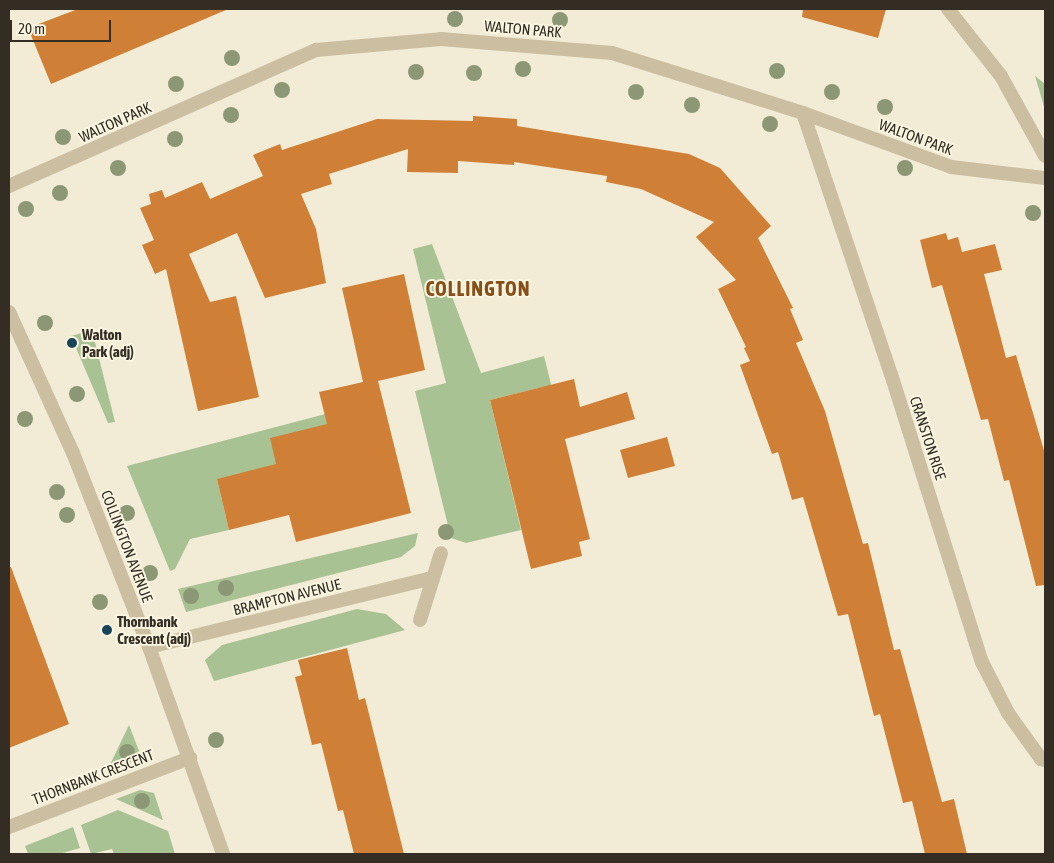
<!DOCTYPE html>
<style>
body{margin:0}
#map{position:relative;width:1054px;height:863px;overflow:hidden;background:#f2ebd5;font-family:"Asap Condensed",sans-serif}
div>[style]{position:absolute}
.green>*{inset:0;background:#a8c294}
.building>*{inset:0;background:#cf8036}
.minor>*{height:14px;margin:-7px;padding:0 7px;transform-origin:7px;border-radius:7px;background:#cbbea1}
.tertiary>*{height:14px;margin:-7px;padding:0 7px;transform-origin:7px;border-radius:7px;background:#cbbea1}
.trees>*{width:16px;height:16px;margin:-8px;border-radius:50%;background:#8c9875}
.dots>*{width:14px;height:14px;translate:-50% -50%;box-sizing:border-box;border:2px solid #faf5e1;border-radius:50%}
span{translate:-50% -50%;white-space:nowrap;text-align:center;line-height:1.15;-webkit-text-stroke:4px #faf5e1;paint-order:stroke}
.street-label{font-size:15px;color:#342d24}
.poi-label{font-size:15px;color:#342d24;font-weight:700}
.left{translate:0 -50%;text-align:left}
.district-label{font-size:20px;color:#884e18;font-weight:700;letter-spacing:1px}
.frame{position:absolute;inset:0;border:10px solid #342d24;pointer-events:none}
.scale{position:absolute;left:10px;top:20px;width:101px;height:22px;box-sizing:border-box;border:2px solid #342d24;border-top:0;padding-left:6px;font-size:15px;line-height:18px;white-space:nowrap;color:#342d24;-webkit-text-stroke:4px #faf5e1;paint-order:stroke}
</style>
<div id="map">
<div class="green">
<div style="clip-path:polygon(1035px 76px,1045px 84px,1045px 110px)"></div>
<div style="clip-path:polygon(432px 244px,481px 373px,544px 356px,555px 400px,539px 388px,490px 400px,521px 530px,466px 543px,451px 538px,415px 391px,446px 383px,413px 249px)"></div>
<div style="clip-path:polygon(92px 330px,115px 422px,108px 423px,71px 336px)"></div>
<div style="clip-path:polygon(356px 406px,281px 481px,217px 479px,229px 530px,190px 539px,175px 569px,170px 571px,127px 466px)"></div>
<div style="clip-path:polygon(418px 533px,415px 546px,401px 557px,186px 612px,178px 589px)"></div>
<div style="clip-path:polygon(357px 609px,386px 614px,405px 630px,214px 681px,205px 660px,222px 645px)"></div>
<div style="clip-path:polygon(129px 725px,139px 751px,131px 762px,107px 771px)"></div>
<div style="clip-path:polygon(140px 790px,154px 793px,163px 820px,116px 799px)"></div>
<div style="clip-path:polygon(118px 810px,168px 831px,175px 854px,114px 854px,112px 849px,91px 854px,81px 825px)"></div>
<div style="clip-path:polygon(73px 827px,80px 848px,59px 854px,28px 854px,25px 846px)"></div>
</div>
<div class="building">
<div style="clip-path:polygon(78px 9px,226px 9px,226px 10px,51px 84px,28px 28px)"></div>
<div style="clip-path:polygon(803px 9px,886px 9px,878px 38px,802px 17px)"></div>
<div style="clip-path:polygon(473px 116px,517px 119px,517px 126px,689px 154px,720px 168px,771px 226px,758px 238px,793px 308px,790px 309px,803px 340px,796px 343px,825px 411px,863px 544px,868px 543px,894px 650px,900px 649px,942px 802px,954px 799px,967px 854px,925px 854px,912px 801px,903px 803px,880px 714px,874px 716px,848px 614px,838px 616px,803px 497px,792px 500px,778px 452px,772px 454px,740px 365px,750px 361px,744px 348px,746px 347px,718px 289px,736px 280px,696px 237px,714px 222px,641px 189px,606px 182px,607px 176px,514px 162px,514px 165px,458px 161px,458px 173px,407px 172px,408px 149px,329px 174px,332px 184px,301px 194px,316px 229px,326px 283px,265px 298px,237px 233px,189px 254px,210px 302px,236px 296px,259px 397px,198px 411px,166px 269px,155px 274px,142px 245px,154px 240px,140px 208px,151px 204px,149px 194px,162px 190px,165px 198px,202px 182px,210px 199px,263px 176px,253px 155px,280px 144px,282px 150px,377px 119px,473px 121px)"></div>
<div style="clip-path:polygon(946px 233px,948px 240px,958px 237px,962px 252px,995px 244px,1002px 270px,984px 274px,1006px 358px,1016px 355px,1045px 454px,1045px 585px,1036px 586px,1009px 480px,1004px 481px,988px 419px,981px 420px,942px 285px,932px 288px,920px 240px)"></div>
<div style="clip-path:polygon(404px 274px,425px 370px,378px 381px,411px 513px,296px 542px,289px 515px,229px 530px,217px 479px,276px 464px,270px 438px,327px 424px,319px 392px,363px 382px,342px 288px)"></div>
<div style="clip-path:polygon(574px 379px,580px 407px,627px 392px,635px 419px,565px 439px,590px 539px,579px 542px,582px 556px,531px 569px,490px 400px)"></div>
<div style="clip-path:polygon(667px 437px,675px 466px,628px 478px,620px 450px)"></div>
<div style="clip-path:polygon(11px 567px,69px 724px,9px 748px,9px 568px)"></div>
<div style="clip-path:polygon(347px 648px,359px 700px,365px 698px,404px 854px,354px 854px,343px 810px,338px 811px,321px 743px,312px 745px,295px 677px,302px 675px,298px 660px)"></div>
</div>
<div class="minor">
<div style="left:948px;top:9px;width:85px;rotate:51.7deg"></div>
<div style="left:1001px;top:76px;width:91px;rotate:61.2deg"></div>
<div style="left:803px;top:113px;width:275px;rotate:71.4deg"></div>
<div style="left:891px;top:374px;width:302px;rotate:72.5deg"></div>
<div style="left:982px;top:662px;width:57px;rotate:63deg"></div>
<div style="left:1008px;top:713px;width:57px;rotate:54.3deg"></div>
<div style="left:1041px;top:759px;width:4px;rotate:14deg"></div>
<div style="left:9px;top:186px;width:336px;rotate:-23.9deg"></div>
<div style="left:316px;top:50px;width:125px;rotate:-5deg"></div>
<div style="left:441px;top:39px;width:172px;rotate:4.7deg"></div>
<div style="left:612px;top:53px;width:200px;rotate:17.4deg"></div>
<div style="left:803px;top:113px;width:158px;rotate:20deg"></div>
<div style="left:951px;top:167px;width:95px;rotate:6.7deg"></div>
<div style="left:420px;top:620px;width:70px;rotate:-72.6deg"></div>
<div style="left:149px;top:647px;width:292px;rotate:-13.7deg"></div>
<div style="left:9px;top:827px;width:194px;rotate:-20.9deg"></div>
</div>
<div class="tertiary">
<div style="left:9px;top:312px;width:155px;rotate:65.6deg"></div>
<div style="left:73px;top:453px;width:208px;rotate:68.6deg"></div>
<div style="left:149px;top:647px;width:220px;rotate:70.3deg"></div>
</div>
<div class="trees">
<div style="left:455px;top:19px"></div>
<div style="left:560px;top:20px"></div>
<div style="left:232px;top:58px"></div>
<div style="left:523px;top:69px"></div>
<div style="left:777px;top:71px"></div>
<div style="left:416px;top:72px"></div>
<div style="left:474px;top:73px"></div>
<div style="left:176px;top:84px"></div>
<div style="left:282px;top:90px"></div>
<div style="left:636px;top:92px"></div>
<div style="left:832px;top:92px"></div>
<div style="left:692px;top:105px"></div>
<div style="left:885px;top:107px"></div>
<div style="left:231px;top:115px"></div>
<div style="left:770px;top:124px"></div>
<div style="left:63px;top:137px"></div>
<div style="left:175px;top:139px"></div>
<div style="left:118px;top:168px"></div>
<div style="left:905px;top:168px"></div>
<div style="left:60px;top:193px"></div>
<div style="left:26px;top:209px"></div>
<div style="left:1033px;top:213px"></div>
<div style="left:45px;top:323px"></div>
<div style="left:77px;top:394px"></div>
<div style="left:25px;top:419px"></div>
<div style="left:57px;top:492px"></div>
<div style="left:127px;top:513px"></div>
<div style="left:67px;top:515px"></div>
<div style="left:446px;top:532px"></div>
<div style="left:150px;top:573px"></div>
<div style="left:226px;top:588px"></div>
<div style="left:191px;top:596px"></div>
<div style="left:100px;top:602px"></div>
<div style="left:216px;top:740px"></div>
<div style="left:127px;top:752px"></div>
<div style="left:142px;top:801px"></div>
</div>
<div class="dots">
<div style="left:72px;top:343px;background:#174458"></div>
<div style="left:107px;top:630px;background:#174458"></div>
</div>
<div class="street-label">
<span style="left:523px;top:29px;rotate:5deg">WALTON PARK</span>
<span style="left:115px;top:122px;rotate:-24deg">WALTON PARK</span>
<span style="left:916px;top:137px;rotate:20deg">WALTON PARK</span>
<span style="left:928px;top:438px;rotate:72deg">CRANSTON RISE</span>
<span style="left:127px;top:546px;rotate:69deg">COLLINGTON AVENUE</span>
<span style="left:287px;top:597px;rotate:-14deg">BRAMPTON AVENUE</span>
<span style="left:93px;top:777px;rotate:-21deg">THORNBANK CRESCENT</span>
</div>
<div class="poi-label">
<span class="left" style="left:82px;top:343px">Walton<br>Park (adj)</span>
<span class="left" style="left:117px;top:630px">Thornbank<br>Crescent (adj)</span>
</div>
<div class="district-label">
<span style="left:478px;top:288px">COLLINGTON</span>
</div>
<div class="frame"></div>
<div class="scale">20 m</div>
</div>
